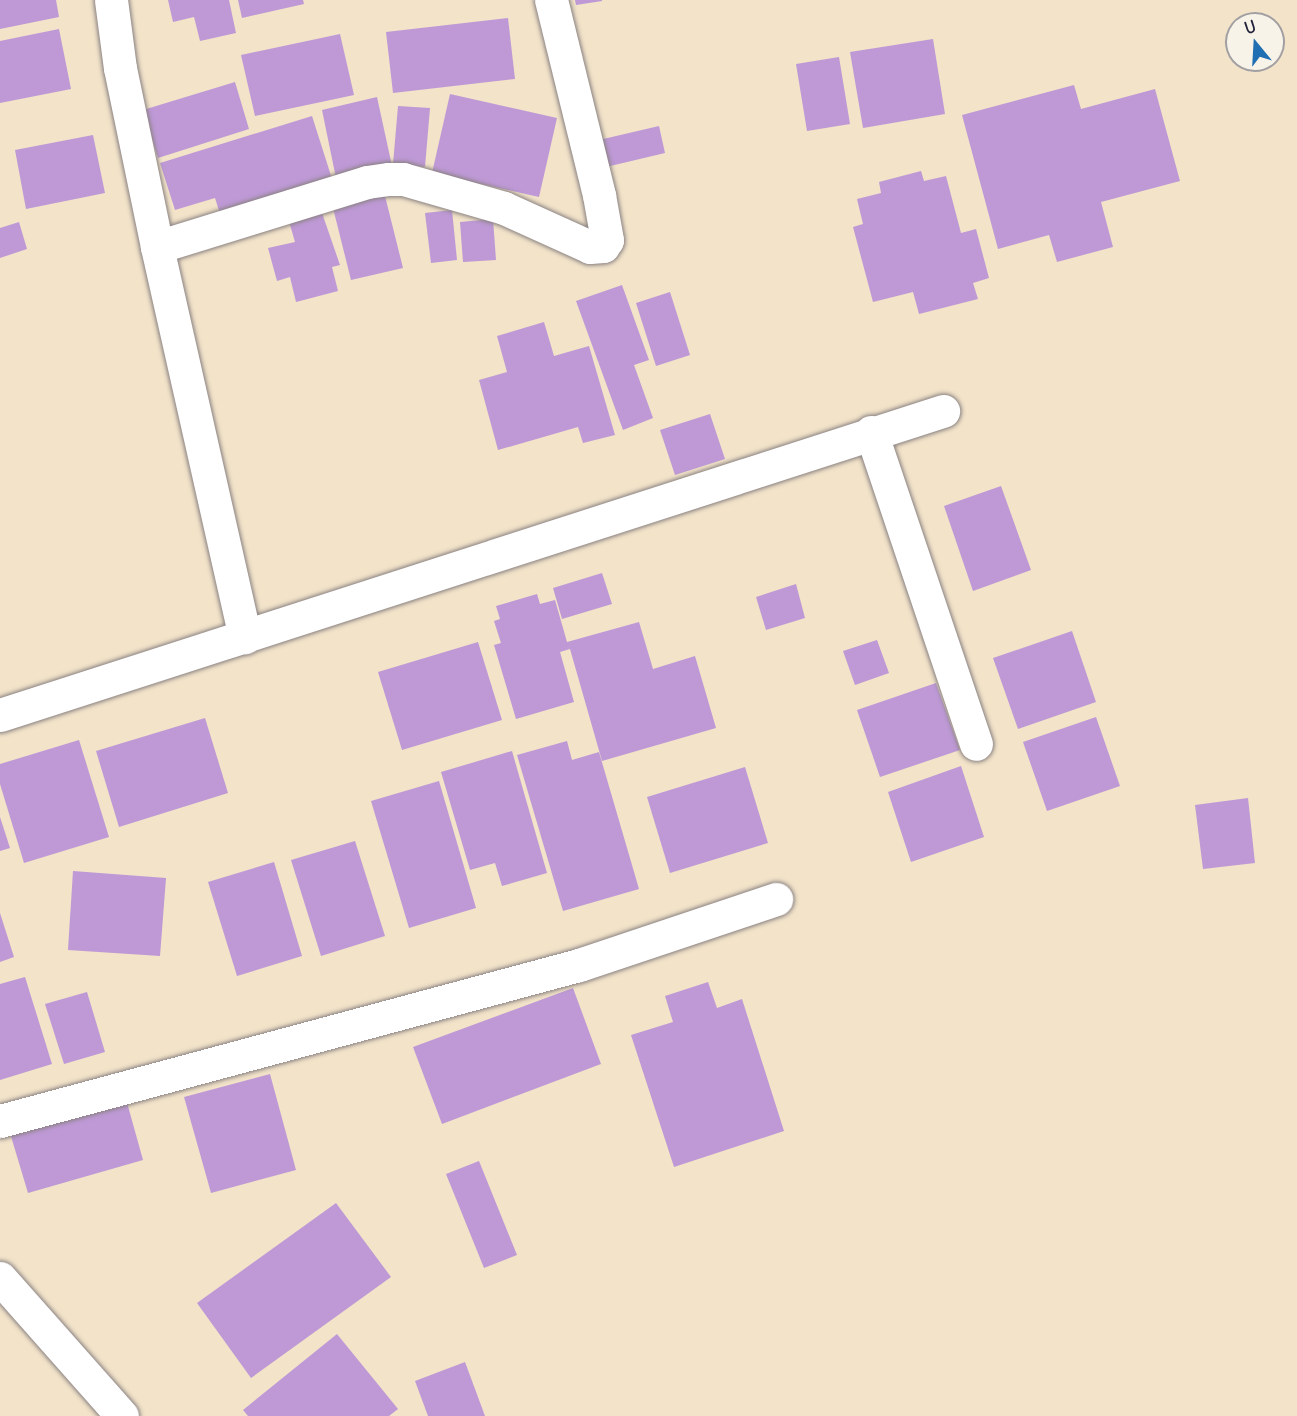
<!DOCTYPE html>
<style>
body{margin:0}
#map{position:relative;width:1297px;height:1416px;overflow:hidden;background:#f2e3c9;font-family:Delius,sans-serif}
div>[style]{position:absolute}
.building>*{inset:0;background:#be99d6}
.roads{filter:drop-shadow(0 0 2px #8a8282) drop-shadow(0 0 2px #8a8282)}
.street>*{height:33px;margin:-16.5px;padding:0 16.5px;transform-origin:16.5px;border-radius:16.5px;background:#fff}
span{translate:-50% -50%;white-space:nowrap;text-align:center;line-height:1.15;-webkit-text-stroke:4.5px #f7f3e8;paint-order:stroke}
.north{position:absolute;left:1225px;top:12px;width:60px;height:60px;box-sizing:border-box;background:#f7f3e8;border:2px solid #a29fa3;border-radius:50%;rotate:342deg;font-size:16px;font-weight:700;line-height:24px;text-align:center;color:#22223b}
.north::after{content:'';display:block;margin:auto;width:21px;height:27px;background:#1f6fb2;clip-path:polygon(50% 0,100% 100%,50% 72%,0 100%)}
</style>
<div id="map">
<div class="building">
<div style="clip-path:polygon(0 0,56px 0,59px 17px,0 29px)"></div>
<div style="clip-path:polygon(168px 0,229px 0,236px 33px,200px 41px,194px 17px,173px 22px)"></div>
<div style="clip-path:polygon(238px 0,303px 0,304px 4px,242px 18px)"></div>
<div style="clip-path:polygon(575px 0,602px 0,602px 1px,576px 5px)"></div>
<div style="clip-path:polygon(508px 18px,515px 79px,393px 93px,386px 32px)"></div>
<div style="clip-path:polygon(59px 29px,71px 89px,0 103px,0 41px)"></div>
<div style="clip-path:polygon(340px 34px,354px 95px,255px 116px,241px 55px)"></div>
<div style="clip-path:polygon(933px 39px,945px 114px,863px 128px,850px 52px)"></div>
<div style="clip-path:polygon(839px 57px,850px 124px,807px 131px,796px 64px)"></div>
<div style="clip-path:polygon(235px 82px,249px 129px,158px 158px,143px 110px)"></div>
<div style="clip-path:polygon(1074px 85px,1081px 109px,1155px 89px,1180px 181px,1101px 202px,1113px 247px,1057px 262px,1049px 235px,998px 249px,962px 115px)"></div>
<div style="clip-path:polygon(450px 94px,557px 118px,539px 197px,432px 173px)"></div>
<div style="clip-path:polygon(377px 97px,392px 166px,336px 178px,322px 110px)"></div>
<div style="clip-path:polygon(398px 106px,430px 108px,425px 167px,393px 164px)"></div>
<div style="clip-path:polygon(312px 116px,333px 182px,221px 217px,215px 198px,175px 210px,160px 163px)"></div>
<div style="clip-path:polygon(659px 126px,665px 153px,606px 167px,599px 140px)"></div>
<div style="clip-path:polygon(93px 135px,105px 193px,26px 209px,15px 150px)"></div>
<div style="clip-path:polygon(921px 171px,924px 181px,946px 176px,961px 233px,976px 229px,989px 278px,973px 283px,978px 299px,919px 314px,913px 292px,873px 302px,853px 227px,863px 224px,857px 199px,881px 193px,879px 182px)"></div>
<div style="clip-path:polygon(382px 184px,403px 268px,351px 280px,330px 196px)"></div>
<div style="clip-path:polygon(321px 210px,340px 265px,332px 267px,338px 291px,296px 302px,290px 277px,277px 281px,268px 248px,295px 242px,288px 218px)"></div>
<div style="clip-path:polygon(452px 210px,457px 260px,431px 263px,425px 213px)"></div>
<div style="clip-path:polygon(493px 219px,496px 260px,463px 262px,460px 222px)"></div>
<div style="clip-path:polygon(19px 222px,27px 249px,0 258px,0 228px)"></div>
<div style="clip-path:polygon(622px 285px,649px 360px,634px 365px,653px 418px,623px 430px,576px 301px)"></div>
<div style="clip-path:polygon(670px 292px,690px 355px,656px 366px,636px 303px)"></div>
<div style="clip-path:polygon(544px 322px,554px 356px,589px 346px,615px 435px,583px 443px,578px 427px,498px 450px,479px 380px,507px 372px,497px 336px)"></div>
<div style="clip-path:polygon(710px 414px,725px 459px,675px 475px,660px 430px)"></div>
<div style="clip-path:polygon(1001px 486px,1031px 570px,973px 591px,944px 506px)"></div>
<div style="clip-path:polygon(602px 573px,612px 604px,562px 619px,553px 588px)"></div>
<div style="clip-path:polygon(796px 584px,805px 618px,766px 630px,756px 597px)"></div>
<div style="clip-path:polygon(537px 594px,540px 604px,555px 600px,567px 642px,639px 622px,653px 669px,695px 656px,716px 728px,602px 761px,570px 649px,560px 652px,574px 702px,516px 719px,494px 645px,501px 643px,494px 621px,500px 619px,496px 606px)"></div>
<div style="clip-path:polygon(1072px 631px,1096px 702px,1018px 729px,993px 658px)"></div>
<div style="clip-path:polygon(877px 640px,889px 673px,855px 685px,843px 651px)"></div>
<div style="clip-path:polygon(478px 642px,502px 720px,402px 750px,378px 672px)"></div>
<div style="clip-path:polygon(936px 683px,960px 750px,880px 777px,857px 710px)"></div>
<div style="clip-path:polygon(1096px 717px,1120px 786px,1047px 811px,1023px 742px)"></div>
<div style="clip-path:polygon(205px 718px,228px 793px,119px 827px,96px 751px)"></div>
<div style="clip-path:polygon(79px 740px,109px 837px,24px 863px,0 784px,0 764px)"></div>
<div style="clip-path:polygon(567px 741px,572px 760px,599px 752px,639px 889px,563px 911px,517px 755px)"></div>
<div style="clip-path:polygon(512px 751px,547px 873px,502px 886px,495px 863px,470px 870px,441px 772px)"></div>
<div style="clip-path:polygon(961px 766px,984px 837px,911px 862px,888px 792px)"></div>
<div style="clip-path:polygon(745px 767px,768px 843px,670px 873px,647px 797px)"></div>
<div style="clip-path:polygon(439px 781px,476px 908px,409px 928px,371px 801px)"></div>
<div style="clip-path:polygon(1248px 798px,1255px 863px,1203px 869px,1195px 805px)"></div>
<div style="clip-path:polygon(0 817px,10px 848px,0 851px)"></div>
<div style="clip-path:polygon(355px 841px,385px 936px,321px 956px,291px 860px)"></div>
<div style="clip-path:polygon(274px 862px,302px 956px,237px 976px,208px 882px)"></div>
<div style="clip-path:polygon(73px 871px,166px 878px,160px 956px,68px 950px)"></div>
<div style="clip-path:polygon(0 913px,14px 957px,0 962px)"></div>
<div style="clip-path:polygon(25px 977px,52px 1064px,0 1080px,0 984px)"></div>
<div style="clip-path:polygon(708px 982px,717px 1008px,742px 999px,784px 1131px,674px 1167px,631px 1035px,673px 1022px,665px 996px)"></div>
<div style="clip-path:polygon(573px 988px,601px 1064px,442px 1124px,413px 1047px)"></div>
<div style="clip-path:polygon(87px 992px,105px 1052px,64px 1064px,45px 1004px)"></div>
<div style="clip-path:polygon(270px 1074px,296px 1170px,211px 1193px,184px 1097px)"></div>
<div style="clip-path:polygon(126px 1099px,143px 1160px,28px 1193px,10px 1133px)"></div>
<div style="clip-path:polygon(479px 1161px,517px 1255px,484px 1268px,446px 1174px)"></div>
<div style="clip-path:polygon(336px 1203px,391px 1277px,251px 1378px,197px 1303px)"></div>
<div style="clip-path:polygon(337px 1334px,398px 1409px,389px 1416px,248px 1416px,243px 1410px)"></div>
<div style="clip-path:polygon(465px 1362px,485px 1416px,428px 1416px,415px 1381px)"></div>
</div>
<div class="roads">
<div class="street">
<div style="left:111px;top:0;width:69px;rotate:82.5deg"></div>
<div style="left:120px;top:68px;width:183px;rotate:78.3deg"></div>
<div style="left:157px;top:247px;width:400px;rotate:77.3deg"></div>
<div style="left:157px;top:247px;width:220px;rotate:-17.2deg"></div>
<div style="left:367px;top:182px;width:22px;rotate:-8deg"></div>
<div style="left:389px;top:179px;width:14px"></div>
<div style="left:403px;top:179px;width:105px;rotate:16deg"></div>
<div style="left:504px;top:208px;width:94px;rotate:24.4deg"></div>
<div style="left:590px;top:247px;width:13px;rotate:-4deg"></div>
<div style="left:603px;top:246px;width:7px;rotate:-56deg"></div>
<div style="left:607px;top:240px;width:46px;rotate:-100.1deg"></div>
<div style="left:599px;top:195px;width:201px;rotate:-103.8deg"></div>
<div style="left:871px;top:432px;width:329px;rotate:71.4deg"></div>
<div style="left:0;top:715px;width:991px;rotate:-17.87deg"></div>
<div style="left:0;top:1121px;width:600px;rotate:-15.08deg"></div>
<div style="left:579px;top:965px;width:208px;rotate:-18.5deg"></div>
<div style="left:0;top:1278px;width:184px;rotate:48.5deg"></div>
</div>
</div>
<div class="north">U</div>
</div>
